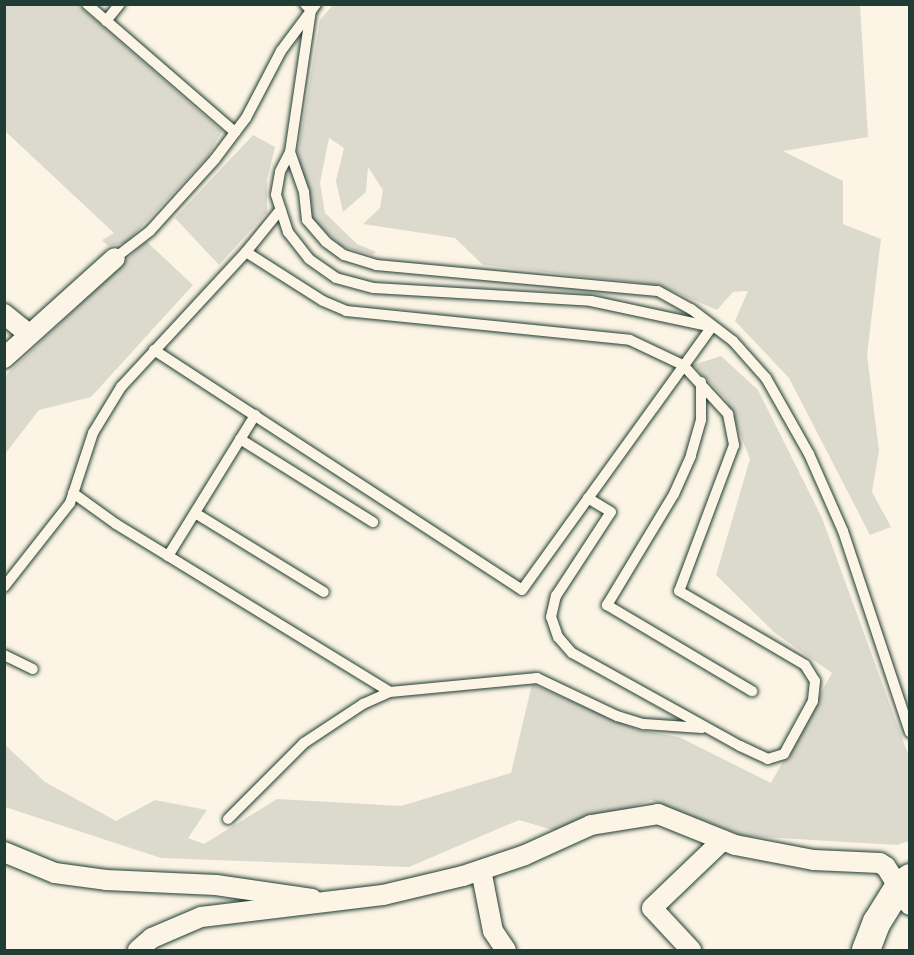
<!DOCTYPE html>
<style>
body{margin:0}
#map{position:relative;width:914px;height:955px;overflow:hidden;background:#fcf5e5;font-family:Mali,sans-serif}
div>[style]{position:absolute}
.green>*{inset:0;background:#dcdacc}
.roads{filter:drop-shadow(0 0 2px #1f3d34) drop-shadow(0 0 2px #1f3d34)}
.service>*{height:10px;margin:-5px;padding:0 5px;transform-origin:5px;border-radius:5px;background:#fcf5e5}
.minor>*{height:20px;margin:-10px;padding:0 10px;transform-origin:10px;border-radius:10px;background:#fcf5e5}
.secondary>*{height:28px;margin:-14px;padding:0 14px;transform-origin:14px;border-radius:14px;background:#fcf5e5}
span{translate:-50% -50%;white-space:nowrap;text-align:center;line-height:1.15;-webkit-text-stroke:4.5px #fcf5e5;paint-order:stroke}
.frame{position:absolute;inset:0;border:6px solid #1f3d34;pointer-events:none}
</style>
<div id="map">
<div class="green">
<div style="clip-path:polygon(4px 5px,78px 5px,222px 131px,208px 156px,126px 243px,108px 246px,102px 240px,114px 233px,5px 131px)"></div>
<div style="clip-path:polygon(333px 5px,860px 5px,868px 137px,783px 151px,843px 181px,843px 224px,881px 239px,867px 355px,879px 451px,872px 492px,891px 527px,870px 535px,789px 378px,735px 321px,748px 291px,733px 292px,717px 310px,658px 285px,483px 265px,455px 238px,363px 224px,380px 208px,383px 190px,368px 167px,366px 192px,343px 212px,336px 181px,344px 148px,329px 138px,320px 183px,325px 213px,357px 244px,376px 252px,372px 255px,341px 246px,303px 211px,298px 151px,320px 20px)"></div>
<div style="clip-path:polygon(253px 135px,275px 147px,267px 180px,267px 212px,219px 265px,175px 218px)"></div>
<div style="clip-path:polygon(146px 241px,193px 285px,91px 397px,39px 410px,5px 454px,5px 376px)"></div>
<div style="clip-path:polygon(721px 356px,758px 390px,822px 518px,909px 757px,909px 841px,897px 845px,743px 836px,651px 800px,563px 833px,519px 820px,409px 867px,161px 858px,5px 807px,4px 744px,45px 782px,116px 821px,155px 800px,207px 810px,188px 838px,204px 844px,277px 799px,401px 806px,511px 773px,532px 684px,638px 730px,679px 737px,771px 783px,832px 673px,775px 633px,716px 575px,750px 459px,726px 399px,693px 365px)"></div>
</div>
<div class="roads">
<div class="service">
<div style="left:87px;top:4px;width:196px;rotate:40.9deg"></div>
<div style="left:305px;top:4px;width:8px;rotate:45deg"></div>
<div style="left:311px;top:10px;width:144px;rotate:98.4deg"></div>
<div style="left:290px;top:152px;width:22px;rotate:117deg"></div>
<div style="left:280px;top:172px;width:23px;rotate:100deg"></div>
<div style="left:276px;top:195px;width:39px;rotate:72deg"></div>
<div style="left:288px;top:232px;width:34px;rotate:52deg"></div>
<div style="left:309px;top:259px;width:33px;rotate:35deg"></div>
<div style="left:336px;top:278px;width:39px;rotate:15deg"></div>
<div style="left:374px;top:288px;width:217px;rotate:3.4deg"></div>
<div style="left:591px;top:301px;width:120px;rotate:12.1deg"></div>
<div style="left:106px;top:21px;width:22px;rotate:-51deg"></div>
<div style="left:290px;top:152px;width:42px;rotate:70.7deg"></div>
<div style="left:304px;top:192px;width:28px;rotate:84deg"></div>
<div style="left:307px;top:220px;width:29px;rotate:49deg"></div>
<div style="left:326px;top:242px;width:22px;rotate:36deg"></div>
<div style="left:344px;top:255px;width:34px;rotate:17deg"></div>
<div style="left:376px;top:265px;width:283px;rotate:5.3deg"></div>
<div style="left:658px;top:291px;width:38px;rotate:29deg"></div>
<div style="left:691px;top:309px;width:53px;rotate:37.3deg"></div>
<div style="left:733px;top:341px;width:50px;rotate:48.3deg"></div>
<div style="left:766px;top:378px;width:87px;rotate:60.5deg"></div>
<div style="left:809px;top:454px;width:84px;rotate:66.2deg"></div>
<div style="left:843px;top:531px;width:212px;rotate:71.6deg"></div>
<div style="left:246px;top:252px;width:91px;rotate:32.5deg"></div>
<div style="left:323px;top:301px;width:25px;rotate:23deg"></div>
<div style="left:346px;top:311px;width:285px;rotate:5.8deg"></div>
<div style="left:630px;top:340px;width:59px;rotate:25.3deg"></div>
<div style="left:683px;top:365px;width:67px;rotate:47.4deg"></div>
<div style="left:728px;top:414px;width:32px;rotate:79deg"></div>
<div style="left:734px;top:445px;width:156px;rotate:110.6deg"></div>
<div style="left:679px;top:591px;width:146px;rotate:30.4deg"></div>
<div style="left:805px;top:665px;width:19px;rotate:58deg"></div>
<div style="left:815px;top:681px;width:20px;rotate:96deg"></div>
<div style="left:813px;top:701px;width:60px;rotate:118.7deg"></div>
<div style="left:784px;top:754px;width:17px;rotate:163deg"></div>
<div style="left:768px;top:759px;width:31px;rotate:-155deg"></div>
<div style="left:740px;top:746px;width:192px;rotate:-151deg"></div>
<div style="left:572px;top:653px;width:21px;rotate:-131deg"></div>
<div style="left:558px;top:637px;width:21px;rotate:-109deg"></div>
<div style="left:551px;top:617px;width:22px;rotate:-77deg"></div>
<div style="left:556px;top:596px;width:100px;rotate:-56.8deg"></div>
<div style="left:611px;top:512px;width:27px;rotate:-149deg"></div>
<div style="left:115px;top:258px;width:44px;rotate:-37.6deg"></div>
<div style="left:150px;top:231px;width:97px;rotate:-47.9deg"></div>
<div style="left:215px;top:159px;width:51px;rotate:-52.9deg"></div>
<div style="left:246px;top:118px;width:76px;rotate:-62.4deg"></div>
<div style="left:281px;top:51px;width:59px;rotate:-53.3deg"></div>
<div style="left:154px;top:350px;width:439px;rotate:33.1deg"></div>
<div style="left:522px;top:590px;width:324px;rotate:-54.2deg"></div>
<div style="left:701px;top:382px;width:38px;rotate:90deg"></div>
<div style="left:701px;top:420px;width:37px;rotate:106deg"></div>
<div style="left:691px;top:456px;width:42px;rotate:114.1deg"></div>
<div style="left:674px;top:494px;width:130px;rotate:121.1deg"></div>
<div style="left:607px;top:605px;width:169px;rotate:30.7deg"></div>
<div style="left:240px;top:439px;width:157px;rotate:32deg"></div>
<div style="left:73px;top:493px;width:53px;rotate:35.8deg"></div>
<div style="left:116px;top:524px;width:321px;rotate:31.5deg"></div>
<div style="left:195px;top:513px;width:151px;rotate:31.5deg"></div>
<div style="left:168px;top:556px;width:166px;rotate:-58.3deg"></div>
<div style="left:4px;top:587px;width:107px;rotate:-51.8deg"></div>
<div style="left:70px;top:503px;width:74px;rotate:-71.8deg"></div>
<div style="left:93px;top:433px;width:54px;rotate:-58.7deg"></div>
<div style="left:121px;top:387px;width:184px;rotate:-47.2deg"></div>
<div style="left:246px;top:252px;width:55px;rotate:-50.9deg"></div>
<div style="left:4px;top:655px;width:32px;rotate:26deg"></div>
<div style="left:228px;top:819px;width:107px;rotate:-45deg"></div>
<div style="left:304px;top:743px;width:71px;rotate:-33.5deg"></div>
<div style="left:363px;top:704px;width:30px;rotate:-24deg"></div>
<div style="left:390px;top:692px;width:148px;rotate:-5.4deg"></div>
<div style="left:537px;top:678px;width:89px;rotate:25.4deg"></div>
<div style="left:617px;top:716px;width:28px;rotate:17deg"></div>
<div style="left:644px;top:724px;width:58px;rotate:3.9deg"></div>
</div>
<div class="minor">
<div style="left:4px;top:314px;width:33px;rotate:39deg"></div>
<div style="left:4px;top:358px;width:149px;rotate:-42deg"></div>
<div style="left:4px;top:852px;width:55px;rotate:22.4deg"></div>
<div style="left:55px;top:873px;width:51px;rotate:7.8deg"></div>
<div style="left:106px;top:880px;width:110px;rotate:2.6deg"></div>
<div style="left:216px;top:885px;width:97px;rotate:8.3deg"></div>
<div style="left:481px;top:870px;width:62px;rotate:78.9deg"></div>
<div style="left:493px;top:931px;width:23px;rotate:56deg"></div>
<div style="left:138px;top:950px;width:18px;rotate:-41deg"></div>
<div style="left:152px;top:938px;width:53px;rotate:-23.2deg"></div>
<div style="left:201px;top:917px;width:183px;rotate:-6.9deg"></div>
<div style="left:383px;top:895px;width:82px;rotate:-13.4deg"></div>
<div style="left:463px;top:876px;width:65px;rotate:-18.7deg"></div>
<div style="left:525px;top:855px;width:72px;rotate:-24.4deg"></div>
<div style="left:591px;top:825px;width:68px;rotate:-9.3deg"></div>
<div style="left:658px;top:814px;width:83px;rotate:21.9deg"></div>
<div style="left:735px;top:845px;width:80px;rotate:10.8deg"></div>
<div style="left:814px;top:860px;width:66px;rotate:2.6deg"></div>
<div style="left:880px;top:863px;width:7px;rotate:34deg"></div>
<div style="left:886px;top:867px;width:45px;rotate:57.7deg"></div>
<div style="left:691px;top:950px;width:57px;rotate:-132.9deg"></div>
<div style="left:652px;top:908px;width:98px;rotate:-43.8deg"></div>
</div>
<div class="secondary">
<div style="left:866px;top:950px;width:30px;rotate:-69deg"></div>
<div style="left:877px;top:922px;width:44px;rotate:-58.1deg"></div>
<div style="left:900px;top:885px;width:12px;rotate:-35deg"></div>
</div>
</div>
<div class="frame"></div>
</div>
